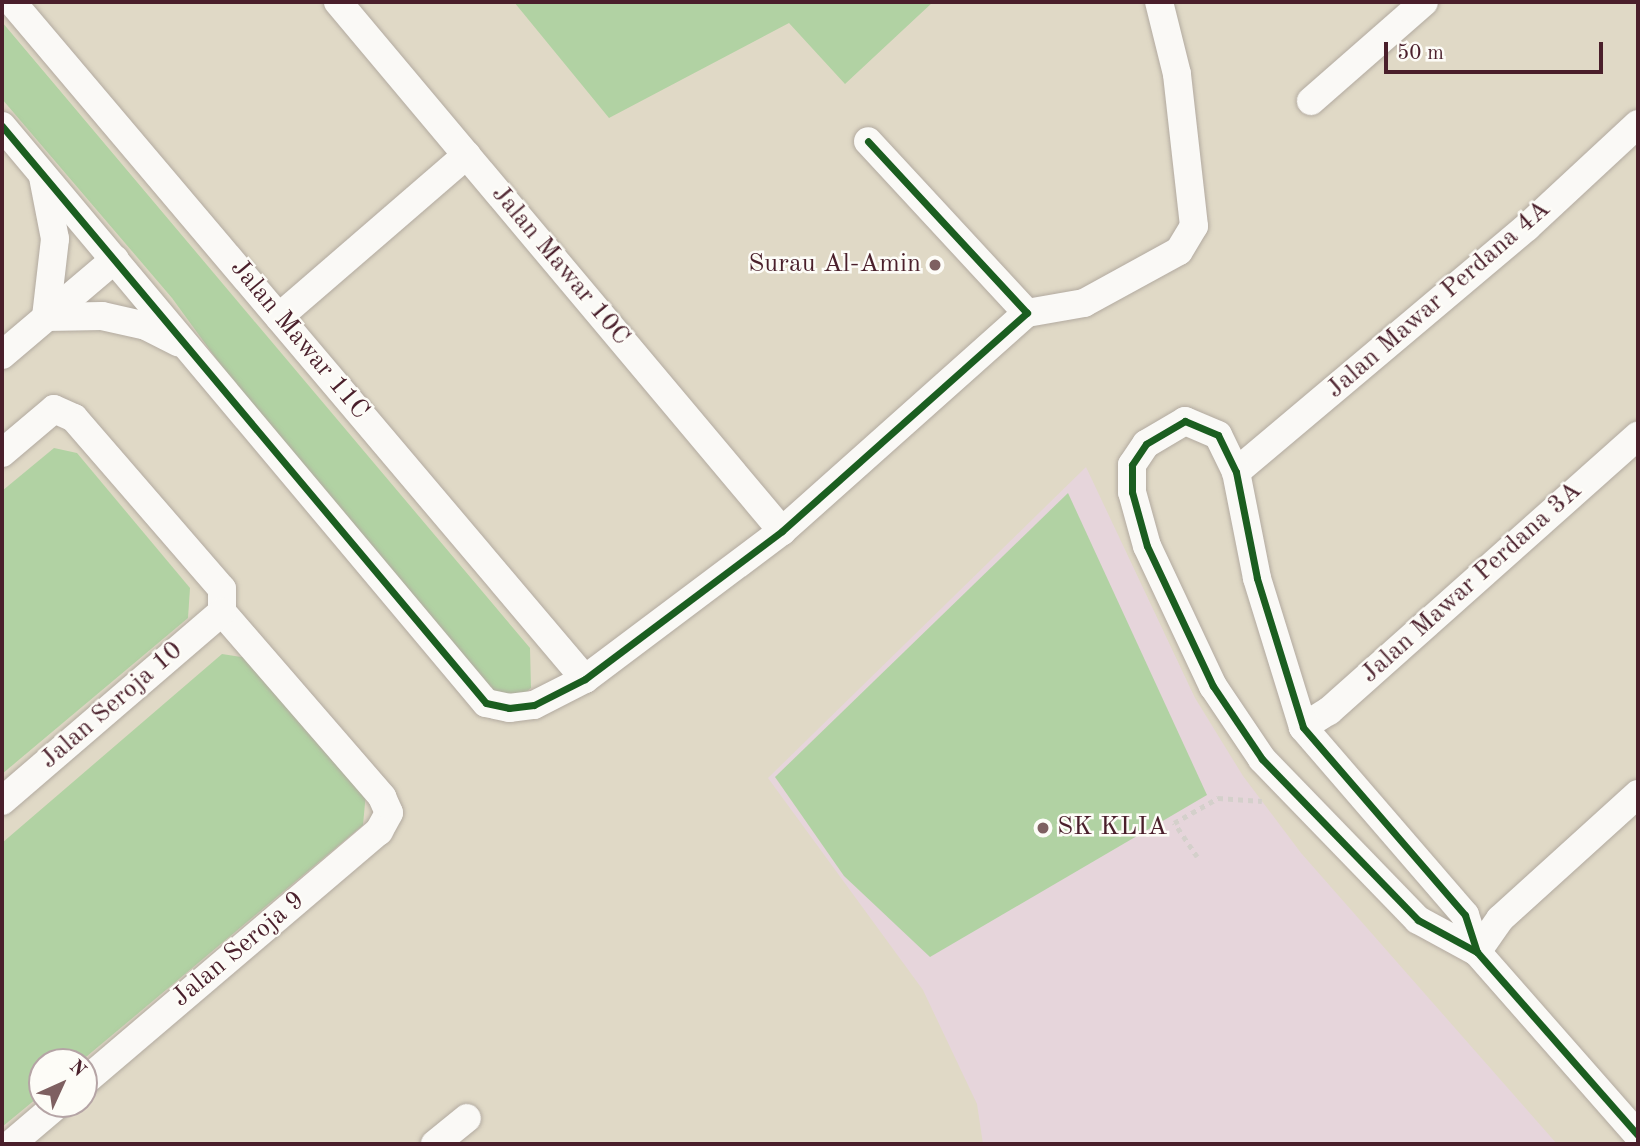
<!DOCTYPE html>
<style>
body{margin:0}
#map{position:relative;width:1640px;height:1146px;overflow:hidden;background:#e0d9c6;font-family:"Old Standard TT",serif}
div>[style]{position:absolute}
.built>*{inset:0;background:#e6d5db}
.green>*{inset:0;background:#b1d2a3}
.path>*{height:4.5px;margin-top:-2.25px;transform-origin:0;background:repeating-linear-gradient(90deg,#d4d0cb 0 5px,transparent 0 10px)}
.roads{filter:drop-shadow(0 0 2px #b2aaa0) drop-shadow(0 0 2px #b2aaa0)}
.minor>*{height:28px;margin:-14px;padding:0 14px;transform-origin:14px;border-radius:14px;background:#faf9f6}
.cycleway>*{height:7px;margin:-3.5px;padding:0 3.5px;transform-origin:3.5px;border-radius:3.5px;background:#1b5e20}
.dots>*{width:19px;height:19px;translate:-50% -50%;box-sizing:border-box;border:4px solid #fdfcf7;border-radius:50%}
span{translate:-50% -50%;white-space:nowrap;text-align:center;line-height:1.15;-webkit-text-stroke:5px #fdfcf7;paint-order:stroke}
.poi-label{font-size:26px;color:#4a1f2b}
.right{translate:-100% -50%;text-align:right}
.left{translate:0 -50%;text-align:left}
.street-label{font-size:26px;color:#4a1f2b}
.frame{position:absolute;inset:0;border:4px solid #4a1f2b;pointer-events:none}
.north{position:absolute;left:28px;top:1048px;width:70px;height:70px;box-sizing:border-box;background:#fdfcf7;border:2px solid #b5a4a5;border-radius:50%;rotate:45deg;font-size:19px;font-weight:700;line-height:28px;text-align:center;color:#4a1f2b}
.north::after{content:'';display:block;margin:auto;width:24px;height:32px;background:#7e6061;clip-path:polygon(50% 0,100% 100%,50% 72%,0 100%)}
.scale{position:absolute;left:1384px;top:42px;width:219px;height:32px;box-sizing:border-box;border:4px solid #4a1f2b;border-top:0;padding-left:9px;font-size:21px;line-height:24px;white-space:nowrap;color:#4a1f2b;-webkit-text-stroke:5px #fdfcf7;paint-order:stroke}
</style>
<div id="map">
<div class="built">
<div style="clip-path:polygon(1086px 467px,1195px 698px,1243px 776px,1301px 853px,1557px 1144px,983px 1144px,977px 1104px,923px 990px,768px 778px)"></div>
</div>
<div class="green">
<div style="clip-path:polygon(514px 2px,933px 2px,845px 84px,789px 23px,609px 118px)"></div>
<div style="clip-path:polygon(2px 22px,530px 648px,531px 688px,519px 698px,502px 698px,482px 682px,231px 379px,172px 298px,2px 99px)"></div>
<div style="clip-path:polygon(54px 448px,77px 453px,190px 588px,188px 618px,2px 774px,2px 491px)"></div>
<div style="clip-path:polygon(1068px 493px,1207px 795px,930px 957px,844px 876px,775px 777px)"></div>
<div style="clip-path:polygon(222px 654px,254px 659px,366px 792px,363px 825px,80px 1062px,42px 1062px,42px 1094px,2px 1127px,2px 843px)"></div>
</div>
<div class="path">
<div style="left:1197px;top:857px;width:41px;rotate:-124.1deg"></div>
<div style="left:1174px;top:823px;width:51px;rotate:-29.6deg"></div>
<div style="left:1218px;top:798px;width:44px;rotate:3.9deg"></div>
</div>
<div class="roads">
<div class="minor">
<div style="left:12px;top:2px;width:887px;rotate:49.76deg"></div>
<div style="left:338px;top:2px;width:691px;rotate:49.99deg"></div>
<div style="left:1311px;top:101px;width:150px;rotate:-41.2deg"></div>
<div style="left:2px;top:126px;width:753px;rotate:50.01deg"></div>
<div style="left:486px;top:703px;width:24px;rotate:12deg"></div>
<div style="left:509px;top:708px;width:25px;rotate:-7deg"></div>
<div style="left:534px;top:705px;width:57px;rotate:-27deg"></div>
<div style="left:585px;top:679px;width:246px;rotate:-36.9deg"></div>
<div style="left:782px;top:531px;width:328px;rotate:-41.7deg"></div>
<div style="left:1027px;top:313px;width:234px;rotate:-132.8deg"></div>
<div style="left:43px;top:177px;width:63px;rotate:79deg"></div>
<div style="left:55px;top:239px;width:79px;rotate:96.6deg"></div>
<div style="left:46px;top:317px;width:56px;rotate:-1deg"></div>
<div style="left:102px;top:316px;width:45px;rotate:12.8deg"></div>
<div style="left:146px;top:326px;width:36px;rotate:27deg"></div>
<div style="left:1027px;top:313px;width:58px;rotate:-10deg"></div>
<div style="left:1084px;top:303px;width:108px;rotate:-28.7deg"></div>
<div style="left:1179px;top:251px;width:29px;rotate:-59deg"></div>
<div style="left:1194px;top:226px;width:153px;rotate:-96.4deg"></div>
<div style="left:1177px;top:74px;width:74px;rotate:-104deg"></div>
<div style="left:279px;top:317px;width:248px;rotate:-40.8deg"></div>
<div style="left:2px;top:355px;width:148px;rotate:-40.3deg"></div>
<div style="left:2px;top:453px;width:68px;rotate:-40.2deg"></div>
<div style="left:54px;top:409px;width:22px;rotate:24deg"></div>
<div style="left:74px;top:418px;width:226px;rotate:49.1deg"></div>
<div style="left:222px;top:589px;width:23px;rotate:90deg"></div>
<div style="left:222px;top:612px;width:245px;rotate:49.1deg"></div>
<div style="left:382px;top:797px;width:17px;rotate:66deg"></div>
<div style="left:389px;top:813px;width:21px;rotate:119deg"></div>
<div style="left:379px;top:831px;width:387px;rotate:139.6deg"></div>
<div style="left:1236px;top:472px;width:380px;rotate:-40.1deg"></div>
<div style="left:1527px;top:227px;width:151px;rotate:-42.9deg"></div>
<div style="left:1303px;top:727px;width:31px;rotate:-32deg"></div>
<div style="left:1329px;top:711px;width:414px;rotate:-41.7deg"></div>
<div style="left:2px;top:801px;width:290px;rotate:-40.7deg"></div>
<div style="left:1477px;top:952px;width:39px;rotate:-108deg"></div>
<div style="left:1465px;top:915px;width:248px;rotate:-130.8deg"></div>
<div style="left:1303px;top:727px;width:156px;rotate:-107.2deg"></div>
<div style="left:1257px;top:578px;width:108px;rotate:-101.2deg"></div>
<div style="left:1236px;top:472px;width:41px;rotate:-115.9deg"></div>
<div style="left:1218px;top:435px;width:36px;rotate:-157deg"></div>
<div style="left:1185px;top:421px;width:45px;rotate:149.5deg"></div>
<div style="left:1146px;top:444px;width:25px;rotate:124deg"></div>
<div style="left:1132px;top:465px;width:27px;rotate:90deg"></div>
<div style="left:1132px;top:492px;width:56px;rotate:74.5deg"></div>
<div style="left:1147px;top:546px;width:155px;rotate:64.8deg"></div>
<div style="left:1213px;top:686px;width:88px;rotate:56.1deg"></div>
<div style="left:1262px;top:759px;width:224px;rotate:45.9deg"></div>
<div style="left:1418px;top:920px;width:67px;rotate:28.5deg"></div>
<div style="left:1477px;top:952px;width:244px;rotate:48.7deg"></div>
<div style="left:1477px;top:952px;width:40px;rotate:-55.1deg"></div>
<div style="left:1500px;top:919px;width:186px;rotate:-42.2deg"></div>
<div style="left:11px;top:1144px;width:62px;rotate:-40.4deg"></div>
<div style="left:435px;top:1144px;width:41px;rotate:-39.1deg"></div>
</div>
</div>
<div class="cycleway">
<div style="left:2px;top:126px;width:753px;rotate:50.01deg"></div>
<div style="left:486px;top:703px;width:24px;rotate:12deg"></div>
<div style="left:509px;top:708px;width:25px;rotate:-7deg"></div>
<div style="left:534px;top:705px;width:57px;rotate:-27deg"></div>
<div style="left:585px;top:679px;width:246px;rotate:-36.9deg"></div>
<div style="left:782px;top:531px;width:328px;rotate:-41.7deg"></div>
<div style="left:1027px;top:313px;width:234px;rotate:-132.8deg"></div>
<div style="left:1477px;top:952px;width:39px;rotate:-108deg"></div>
<div style="left:1465px;top:915px;width:248px;rotate:-130.8deg"></div>
<div style="left:1303px;top:727px;width:156px;rotate:-107.2deg"></div>
<div style="left:1257px;top:578px;width:108px;rotate:-101.2deg"></div>
<div style="left:1236px;top:472px;width:41px;rotate:-115.9deg"></div>
<div style="left:1218px;top:435px;width:36px;rotate:-157deg"></div>
<div style="left:1185px;top:421px;width:45px;rotate:149.5deg"></div>
<div style="left:1146px;top:444px;width:25px;rotate:124deg"></div>
<div style="left:1132px;top:465px;width:27px;rotate:90deg"></div>
<div style="left:1132px;top:492px;width:56px;rotate:74.5deg"></div>
<div style="left:1147px;top:546px;width:155px;rotate:64.8deg"></div>
<div style="left:1213px;top:686px;width:88px;rotate:56.1deg"></div>
<div style="left:1262px;top:759px;width:224px;rotate:45.9deg"></div>
<div style="left:1418px;top:920px;width:67px;rotate:28.5deg"></div>
<div style="left:1477px;top:952px;width:244px;rotate:48.7deg"></div>
</div>
<div class="dots">
<div style="left:935px;top:265px;background:#7e6061"></div>
<div style="left:1043px;top:828px;background:#7e6061"></div>
</div>
<div class="poi-label">
<span class="right" style="left:921px;top:265px">Surau Al-Amin</span>
<span class="left" style="left:1057px;top:828px">SK KLIA</span>
</div>
<div class="street-label">
<span style="left:560px;top:266px;rotate:50deg">Jalan Mawar 10C</span>
<span style="left:1439px;top:300px;rotate:-41deg">Jalan Mawar Perdana 4A</span>
<span style="left:299px;top:340px;rotate:50deg">Jalan Mawar 11C</span>
<span style="left:1472px;top:583px;rotate:-42deg">Jalan Mawar Perdana 3A</span>
<span style="left:112px;top:706px;rotate:-41deg">Jalan Seroja 10</span>
<span style="left:239px;top:950px;rotate:-40deg">Jalan Seroja 9</span>
</div>
<div class="frame"></div>
<div class="north">N</div>
<div class="scale">50 m</div>
</div>
